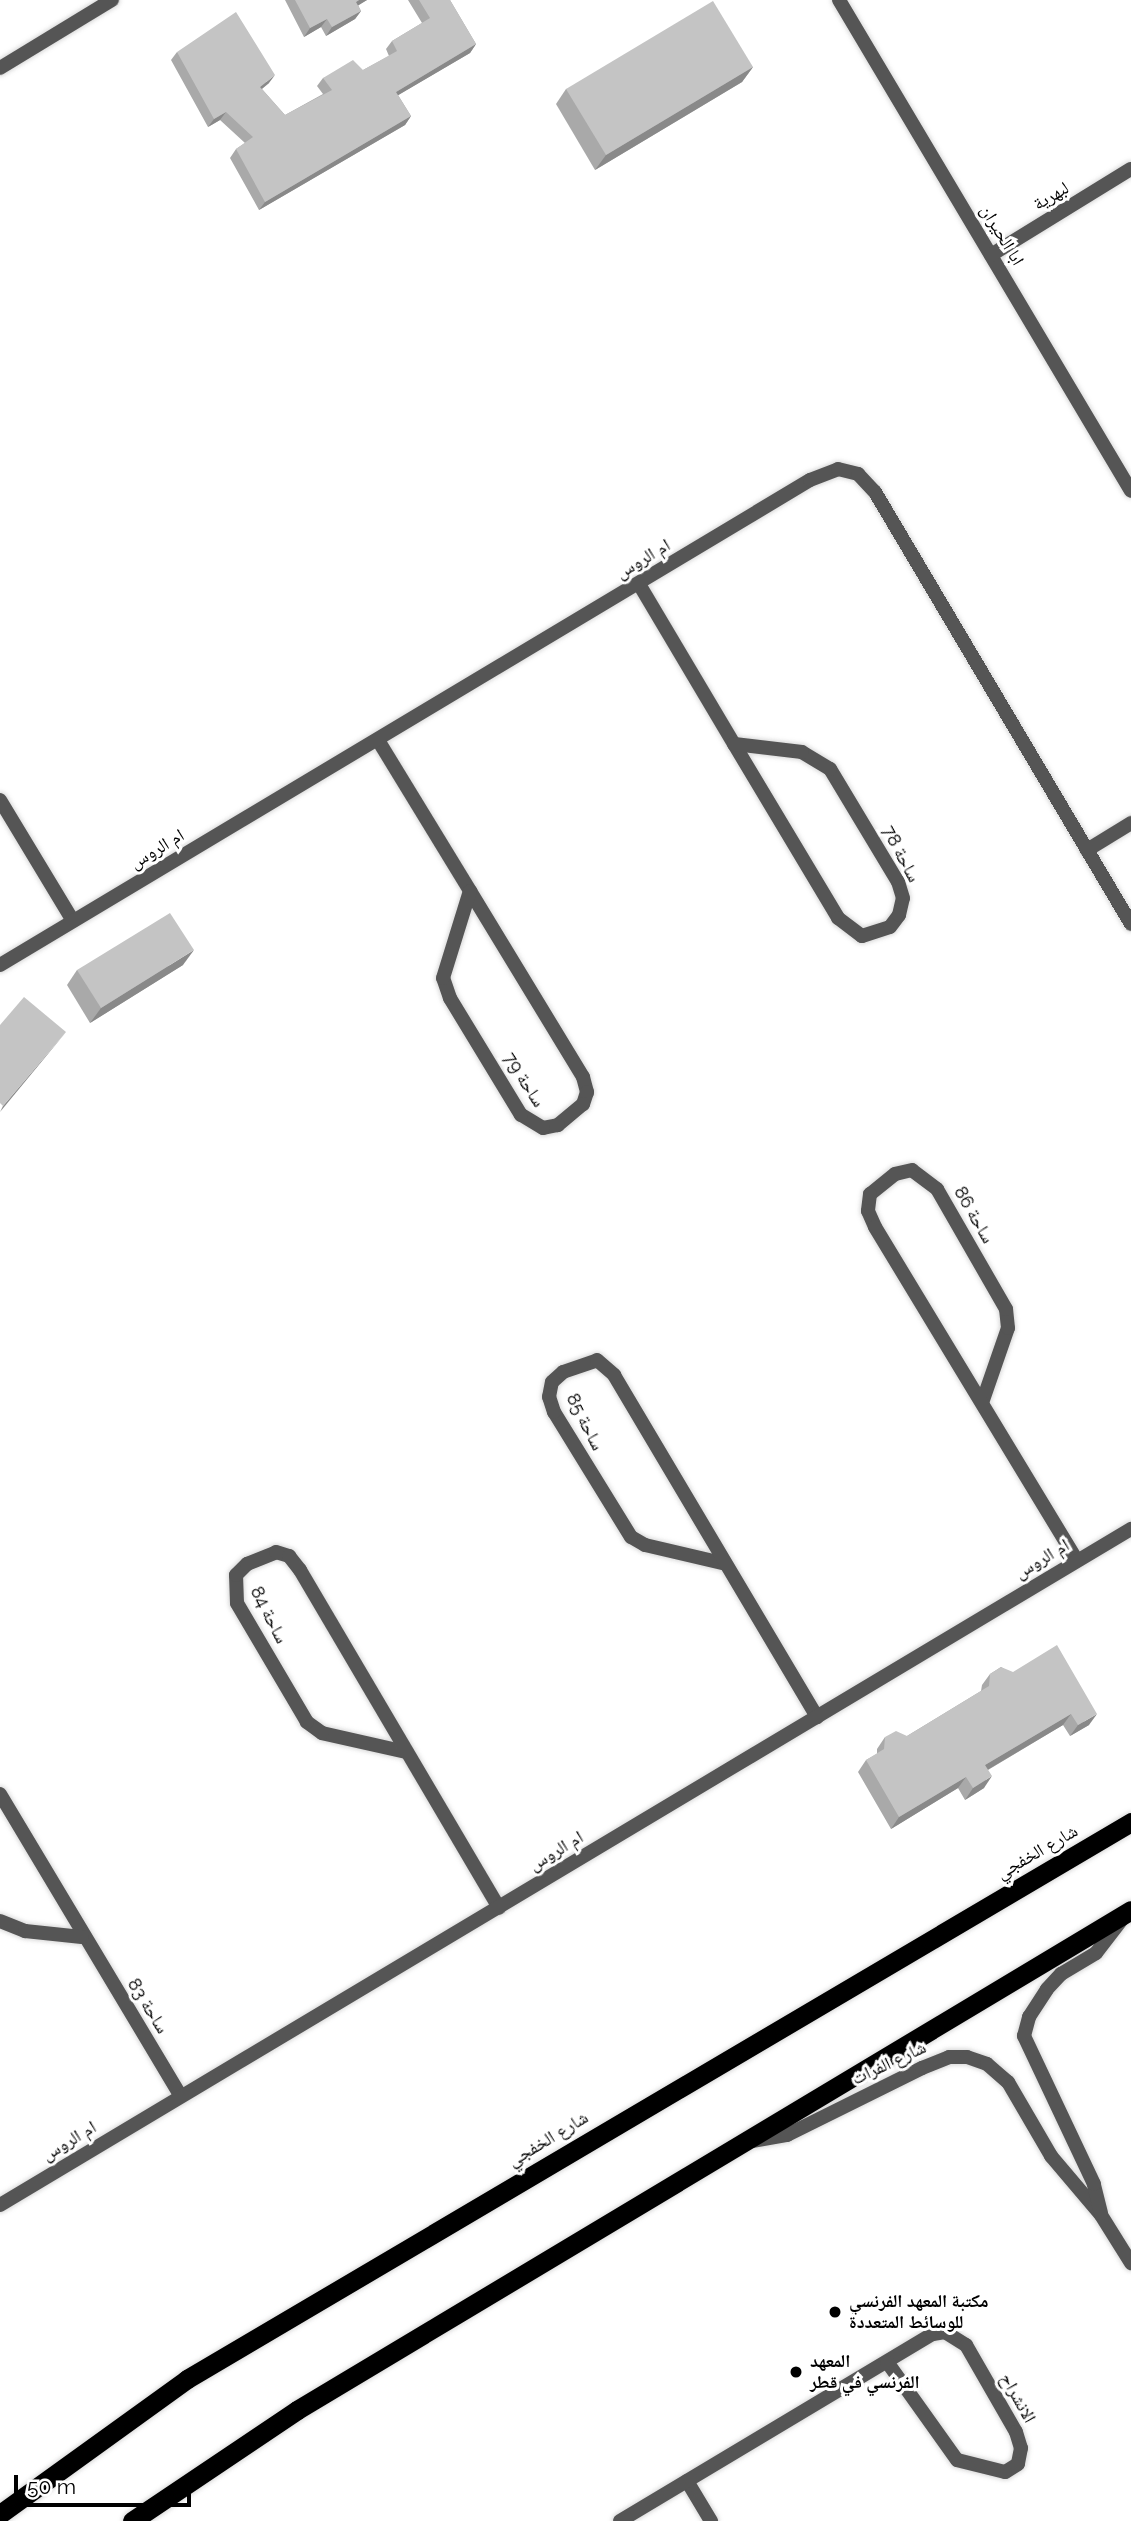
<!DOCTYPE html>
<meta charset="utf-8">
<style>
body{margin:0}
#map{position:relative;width:1131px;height:2521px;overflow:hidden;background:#fff;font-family:Raleway,"Noto Naskh Arabic",sans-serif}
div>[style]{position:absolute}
.roads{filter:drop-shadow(0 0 2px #dbdbdb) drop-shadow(0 0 2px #dbdbdb)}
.minor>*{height:14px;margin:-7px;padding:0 7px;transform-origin:7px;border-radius:7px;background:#555}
.tertiary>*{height:14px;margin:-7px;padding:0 7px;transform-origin:7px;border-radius:7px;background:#555}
.trunk>*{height:19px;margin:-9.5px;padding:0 9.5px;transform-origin:9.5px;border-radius:9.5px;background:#000}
.wall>*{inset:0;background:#a9a9a9}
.shaded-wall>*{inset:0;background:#898989}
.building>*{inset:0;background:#c4c4c4}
.dots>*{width:19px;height:19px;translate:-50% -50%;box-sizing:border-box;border:4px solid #fff;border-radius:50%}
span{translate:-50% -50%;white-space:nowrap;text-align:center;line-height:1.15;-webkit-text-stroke:6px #fff;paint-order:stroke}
.street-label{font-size:18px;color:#000}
.poi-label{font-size:18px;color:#000;font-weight:700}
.left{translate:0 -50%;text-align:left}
.scale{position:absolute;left:14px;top:2475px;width:177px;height:32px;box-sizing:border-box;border:4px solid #000;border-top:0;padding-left:9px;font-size:21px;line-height:24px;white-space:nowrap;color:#000;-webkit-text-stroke:5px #fff;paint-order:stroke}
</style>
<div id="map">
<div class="roads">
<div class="minor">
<div style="left:839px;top:0;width:571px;rotate:59.26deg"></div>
<div style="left:0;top:68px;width:131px;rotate:-31.3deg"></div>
<div style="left:991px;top:255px;width:164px;rotate:-31.6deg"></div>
<div style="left:639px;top:584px;width:186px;rotate:59.3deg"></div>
<div style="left:734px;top:744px;width:203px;rotate:59.1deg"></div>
<div style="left:838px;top:918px;width:30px;rotate:37deg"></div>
<div style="left:862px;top:936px;width:29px;rotate:-18deg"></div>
<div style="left:890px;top:927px;width:15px;rotate:-53deg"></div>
<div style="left:899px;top:915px;width:17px;rotate:-77deg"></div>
<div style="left:903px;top:898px;width:17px;rotate:-107deg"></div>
<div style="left:898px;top:882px;width:132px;rotate:-121deg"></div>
<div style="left:830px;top:769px;width:33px;rotate:-149deg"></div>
<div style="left:802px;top:752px;width:68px;rotate:-173.3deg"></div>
<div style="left:378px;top:740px;width:177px;rotate:58.6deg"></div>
<div style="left:470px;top:891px;width:218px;rotate:58.7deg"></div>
<div style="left:583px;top:1077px;width:16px;rotate:75deg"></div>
<div style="left:587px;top:1092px;width:13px;rotate:108deg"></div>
<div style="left:583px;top:1104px;width:33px;rotate:140deg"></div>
<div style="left:558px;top:1125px;width:15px;rotate:169deg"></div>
<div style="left:543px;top:1128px;width:26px;rotate:-149deg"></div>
<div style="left:521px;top:1115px;width:137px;rotate:-121.3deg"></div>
<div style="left:450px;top:998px;width:21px;rotate:-109deg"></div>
<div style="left:443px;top:978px;width:91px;rotate:-72.8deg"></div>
<div style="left:0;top:800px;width:141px;rotate:58.9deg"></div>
<div style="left:1087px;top:850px;width:52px;rotate:-31.5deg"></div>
<div style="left:0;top:965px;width:944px;rotate:-30.91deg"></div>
<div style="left:810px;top:480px;width:30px;rotate:-21deg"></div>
<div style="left:838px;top:469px;width:21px;rotate:14deg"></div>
<div style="left:858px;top:474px;width:25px;rotate:47deg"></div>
<div style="left:875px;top:492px;width:502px;rotate:59.35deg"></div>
<div style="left:983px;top:1400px;width:76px;rotate:-70.9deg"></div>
<div style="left:1008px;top:1328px;width:19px;rotate:-96deg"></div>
<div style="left:1006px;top:1309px;width:138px;rotate:-119.9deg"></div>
<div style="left:937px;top:1189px;width:31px;rotate:-143deg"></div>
<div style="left:912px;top:1170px;width:17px;rotate:167deg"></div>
<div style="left:895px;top:1174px;width:32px;rotate:141deg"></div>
<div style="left:870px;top:1194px;width:17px;rotate:97deg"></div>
<div style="left:868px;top:1211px;width:17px;rotate:66deg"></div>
<div style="left:875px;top:1227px;width:390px;rotate:58.8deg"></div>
<div style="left:722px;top:1563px;width:79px;rotate:-166.8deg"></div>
<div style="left:645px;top:1545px;width:16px;rotate:-150deg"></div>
<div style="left:631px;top:1537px;width:147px;rotate:-121.6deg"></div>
<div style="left:554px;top:1412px;width:16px;rotate:-108deg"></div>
<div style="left:549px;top:1397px;width:15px;rotate:-79deg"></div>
<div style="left:552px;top:1382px;width:15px;rotate:-42deg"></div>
<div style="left:563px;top:1372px;width:36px;rotate:-19deg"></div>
<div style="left:597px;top:1360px;width:23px;rotate:41deg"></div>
<div style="left:614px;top:1375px;width:398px;rotate:59.3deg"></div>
<div style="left:406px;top:1752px;width:86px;rotate:-167.3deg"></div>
<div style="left:322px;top:1733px;width:19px;rotate:-144deg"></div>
<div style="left:307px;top:1722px;width:138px;rotate:-120.5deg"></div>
<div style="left:237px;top:1603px;width:28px;rotate:-92deg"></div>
<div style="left:236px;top:1575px;width:16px;rotate:-45deg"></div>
<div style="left:247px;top:1564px;width:31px;rotate:-22deg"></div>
<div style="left:276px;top:1552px;width:14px;rotate:17deg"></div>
<div style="left:289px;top:1556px;width:18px;rotate:52deg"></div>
<div style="left:300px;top:1570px;width:392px;rotate:59.5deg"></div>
<div style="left:0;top:1794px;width:352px;rotate:59.1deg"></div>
<div style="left:0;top:1921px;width:27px;rotate:22deg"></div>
<div style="left:25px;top:1931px;width:57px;rotate:6deg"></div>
<div style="left:0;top:2205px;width:1318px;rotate:-30.87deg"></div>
<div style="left:687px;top:2481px;width:47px;rotate:59deg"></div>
<div style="left:620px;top:2521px;width:365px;rotate:-30.9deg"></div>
<div style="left:933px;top:2334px;width:12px;rotate:-9deg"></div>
<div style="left:945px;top:2332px;width:25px;rotate:32deg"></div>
<div style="left:966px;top:2345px;width:100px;rotate:60.1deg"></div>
<div style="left:1016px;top:2432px;width:17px;rotate:73deg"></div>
<div style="left:1021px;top:2448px;width:16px;rotate:101deg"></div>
<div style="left:1018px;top:2464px;width:15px;rotate:148deg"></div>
<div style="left:1005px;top:2472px;width:49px;rotate:-166deg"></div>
<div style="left:957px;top:2460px;width:120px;rotate:-125.5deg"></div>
</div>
<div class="tertiary">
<div style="left:752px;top:2141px;width:36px;rotate:-10deg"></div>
<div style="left:787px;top:2135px;width:151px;rotate:-26.4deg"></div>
<div style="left:922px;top:2068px;width:29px;rotate:-22deg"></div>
<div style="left:949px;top:2057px;width:18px"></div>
<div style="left:967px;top:2057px;width:21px;rotate:19deg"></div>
<div style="left:987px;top:2064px;width:28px;rotate:41deg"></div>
<div style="left:1008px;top:2082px;width:86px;rotate:59.8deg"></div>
<div style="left:1051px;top:2156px;width:77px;rotate:49.7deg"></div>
<div style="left:1101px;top:2215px;width:57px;rotate:58deg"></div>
<div style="left:1101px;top:2213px;width:30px;rotate:-104deg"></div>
<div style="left:1094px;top:2184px;width:164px;rotate:-115.3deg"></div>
<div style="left:1024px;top:2036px;width:20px;rotate:-75deg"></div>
<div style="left:1029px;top:2017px;width:33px;rotate:-57deg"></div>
<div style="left:1047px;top:1989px;width:21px;rotate:-47deg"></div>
<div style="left:1061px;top:1974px;width:41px;rotate:-31deg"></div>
<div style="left:1096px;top:1953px;width:49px;rotate:-52.4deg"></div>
</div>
<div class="trunk">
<div style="left:0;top:2514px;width:231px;rotate:-35.8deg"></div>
<div style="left:187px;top:2379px;width:1096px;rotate:-30.54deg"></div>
<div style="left:132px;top:2521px;width:199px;rotate:-33.9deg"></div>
<div style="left:297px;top:2410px;width:972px;rotate:-30.94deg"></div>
</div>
</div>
<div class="wall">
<div style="clip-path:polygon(285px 0,367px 0,358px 5px,361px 11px,355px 19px,326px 36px,321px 27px,304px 37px)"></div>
<div style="clip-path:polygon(408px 0,450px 0,476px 44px,470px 53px,398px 95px,411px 116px,405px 125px,259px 210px,230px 158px,236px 149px,245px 143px,220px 120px,208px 127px,171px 60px,177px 52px,269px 83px,262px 89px,285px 115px,323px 94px,317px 86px,323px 78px,363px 70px,389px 56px,386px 49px,392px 41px,422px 23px)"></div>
<div style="clip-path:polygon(753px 67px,742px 82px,595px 170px,556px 104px,566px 89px)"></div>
<div style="clip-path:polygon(183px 965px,90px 1023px,67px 985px,77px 970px)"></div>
<div style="clip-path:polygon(1001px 1667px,1089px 1725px,1070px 1736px,1063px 1725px,988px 1770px,984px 1788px,965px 1800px,958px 1788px,891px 1829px,858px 1772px,866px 1760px,877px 1754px,877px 1749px,885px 1737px,907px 1736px,981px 1691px,982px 1685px,990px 1674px)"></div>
</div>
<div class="shaded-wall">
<div style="clip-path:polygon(359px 0,367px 0,351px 10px,356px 2px)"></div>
<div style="clip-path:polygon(361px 11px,355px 19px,326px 36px,332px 27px)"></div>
<div style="clip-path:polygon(327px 19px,321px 27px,304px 37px,310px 28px)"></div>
<div style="clip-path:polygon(476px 44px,470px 53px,390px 100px,396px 92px)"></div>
<div style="clip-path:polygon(753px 67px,742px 82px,595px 170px,606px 155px)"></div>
<div style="clip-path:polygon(275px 75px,269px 83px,254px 95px,260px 87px)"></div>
<div style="clip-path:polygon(226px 112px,220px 120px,208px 127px,214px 119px)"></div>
<div style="clip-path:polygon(411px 116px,405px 125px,259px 210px,265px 202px)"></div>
<div style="clip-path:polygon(194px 950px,183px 965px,90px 1023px,101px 1008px)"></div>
<div style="clip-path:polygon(66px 1032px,57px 1043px,0 1112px,3px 1106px)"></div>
<div style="clip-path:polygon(1071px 1714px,1063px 1725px,977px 1776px,985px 1765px)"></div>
<div style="clip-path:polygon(1097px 1714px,1089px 1725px,1070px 1736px,1078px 1725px)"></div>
<div style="clip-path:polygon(992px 1776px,984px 1788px,965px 1800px,973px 1788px)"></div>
<div style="clip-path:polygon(966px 1777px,958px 1788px,891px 1829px,899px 1817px)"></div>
</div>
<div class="building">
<div style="clip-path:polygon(295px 0,359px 0,356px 2px,361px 11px,332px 27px,327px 19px,310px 28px)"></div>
<div style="clip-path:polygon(419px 0,450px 0,476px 44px,396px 92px,411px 116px,265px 202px,236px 149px,253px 137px,226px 112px,214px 119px,177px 52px,236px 12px,275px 75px,260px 87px,285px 115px,332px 90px,323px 78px,353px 60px,363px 70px,397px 51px,392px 41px,430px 18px)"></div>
<div style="clip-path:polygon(713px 1px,753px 67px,606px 155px,566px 89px)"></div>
<div style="clip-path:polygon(170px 913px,194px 950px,101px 1008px,77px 970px)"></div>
<div style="clip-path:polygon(24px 997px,66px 1032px,3px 1106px,0 1103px,0 1025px)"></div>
<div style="clip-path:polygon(1057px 1645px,1097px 1714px,1078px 1725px,1071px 1714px,985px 1765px,992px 1776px,973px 1788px,966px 1777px,899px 1817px,866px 1760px,884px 1749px,885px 1737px,896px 1731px,907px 1736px,989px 1686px,990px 1674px,1001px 1667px,1013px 1672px)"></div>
</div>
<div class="dots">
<div style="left:835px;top:2312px;background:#000"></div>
<div style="left:796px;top:2372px;background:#000"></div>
</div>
<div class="street-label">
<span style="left:1051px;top:196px;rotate:-31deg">لبهرية</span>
<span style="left:1002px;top:235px;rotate:59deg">ابا الحيران</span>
<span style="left:643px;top:559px;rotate:-31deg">ام الروس</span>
<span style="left:157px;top:849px;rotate:-31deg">ام الروس</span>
<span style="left:901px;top:854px;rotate:62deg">ساحة 78</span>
<span style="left:524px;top:1080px;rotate:57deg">ساحة 79</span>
<span style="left:974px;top:1215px;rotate:60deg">ساحة 86</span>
<span style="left:585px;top:1422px;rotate:63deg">ساحة 85</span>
<span style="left:1042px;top:1559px;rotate:-31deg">ام الروس</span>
<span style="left:269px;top:1615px;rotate:63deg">ساحة 84</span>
<span style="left:556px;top:1851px;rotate:-31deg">ام الروس</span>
<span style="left:1037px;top:1852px;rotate:-30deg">شارع الخفجي</span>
<span style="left:148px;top:2006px;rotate:58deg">ساحة 83</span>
<span style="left:889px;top:2063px;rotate:-25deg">شارع الفرات</span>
<span style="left:548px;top:2139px;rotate:-31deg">شارع الخفجي</span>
<span style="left:69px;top:2141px;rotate:-31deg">ام الروس</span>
<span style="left:1018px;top:2398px;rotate:61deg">الانشراح</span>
</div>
<div class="poi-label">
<span class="left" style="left:849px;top:2312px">مكتبة المعهد الفرنسي<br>للوسائط المتعددة</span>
<span class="left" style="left:810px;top:2372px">المعهد<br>الفرنسي في قطر</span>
</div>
<div class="scale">50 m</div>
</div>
